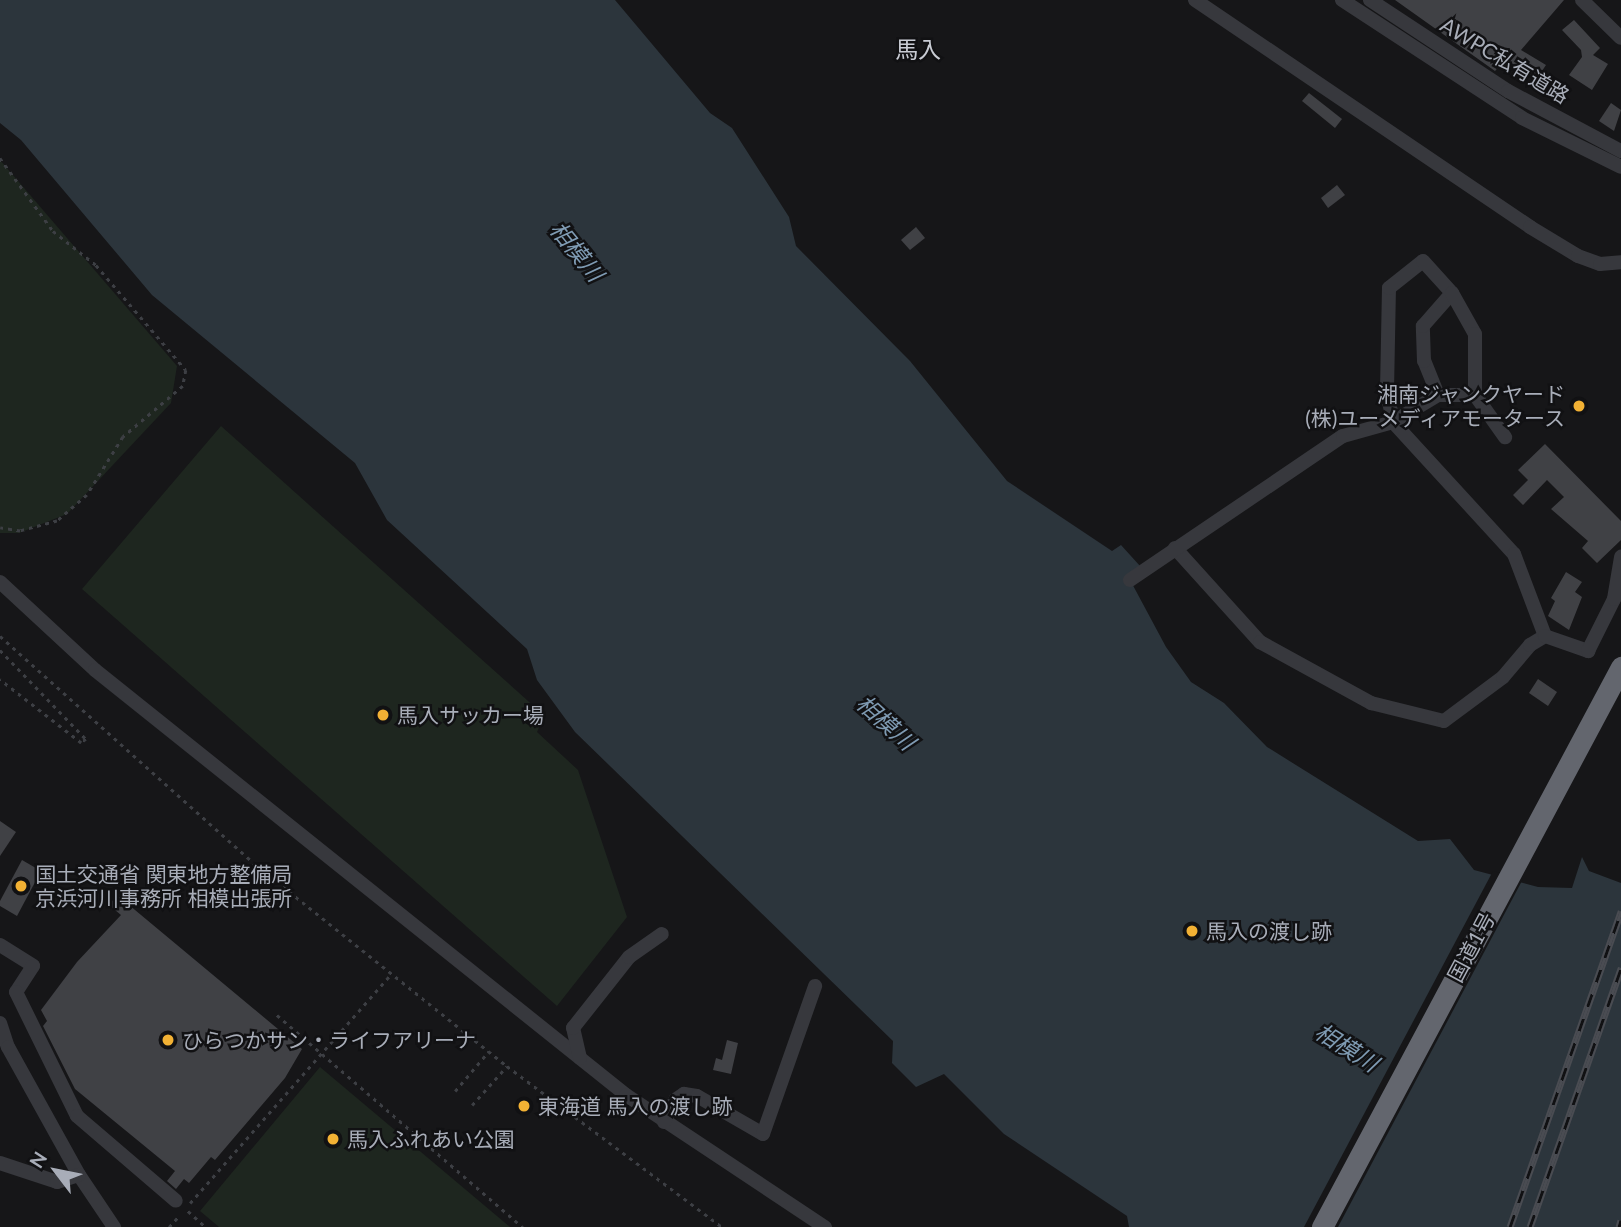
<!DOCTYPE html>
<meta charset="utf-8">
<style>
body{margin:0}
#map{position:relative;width:1621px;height:1227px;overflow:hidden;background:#161618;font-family:Lato,"Noto Sans JP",sans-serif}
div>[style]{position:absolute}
.green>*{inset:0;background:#1e261f}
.water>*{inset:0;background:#2c353c}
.pier>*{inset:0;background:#161618}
.building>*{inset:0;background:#404145}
.path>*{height:2.5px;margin-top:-1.25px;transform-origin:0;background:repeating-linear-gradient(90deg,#3d3f44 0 3.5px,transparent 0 8.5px)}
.minor>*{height:14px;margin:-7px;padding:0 7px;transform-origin:7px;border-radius:7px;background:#37383d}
.highway>*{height:21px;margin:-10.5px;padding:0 10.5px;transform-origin:10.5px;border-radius:10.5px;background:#63666e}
.rail>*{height:7px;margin-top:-3.5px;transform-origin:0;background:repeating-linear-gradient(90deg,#111113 0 13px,#4a4c52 0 26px);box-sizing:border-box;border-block:2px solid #4a4c52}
.dots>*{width:19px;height:19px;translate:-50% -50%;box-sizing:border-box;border:4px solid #111113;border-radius:50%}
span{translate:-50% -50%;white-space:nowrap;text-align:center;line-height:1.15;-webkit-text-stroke:5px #111113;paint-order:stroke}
.street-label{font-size:21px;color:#a8adb8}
.poi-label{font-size:21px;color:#a8adb8}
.right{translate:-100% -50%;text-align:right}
.left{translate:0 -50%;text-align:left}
.neighbourhood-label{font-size:23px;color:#c9ccd4}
.water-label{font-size:23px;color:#7f9bb3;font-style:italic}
.north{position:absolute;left:21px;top:1136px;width:70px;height:70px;-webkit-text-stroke:5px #111113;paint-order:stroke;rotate:302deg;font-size:19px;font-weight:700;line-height:28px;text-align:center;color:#a8adb8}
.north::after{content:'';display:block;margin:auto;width:24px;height:32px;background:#a8adb8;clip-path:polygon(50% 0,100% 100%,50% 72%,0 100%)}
</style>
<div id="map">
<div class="green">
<div style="clip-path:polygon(0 160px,177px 366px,171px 403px,67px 514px,19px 533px,0 533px)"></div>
<div style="clip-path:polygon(221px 426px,537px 709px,542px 721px,537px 732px,578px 770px,627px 917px,557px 1006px,82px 589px)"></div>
<div style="clip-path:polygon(320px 1067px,510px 1227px,219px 1227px,200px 1211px)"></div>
</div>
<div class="water">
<div style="clip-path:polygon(0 0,615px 0,710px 113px,732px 128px,789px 217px,796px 246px,910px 361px,1007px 481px,1112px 551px,1121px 545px,1140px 566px,1129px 578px,1166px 647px,1191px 682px,1224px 703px,1267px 747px,1418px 841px,1450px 839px,1474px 870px,1538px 887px,1572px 888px,1582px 857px,1589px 871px,1621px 883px,1621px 1227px,1129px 1227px,1127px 1216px,1004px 1134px,944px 1074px,916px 1087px,892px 1063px,893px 1041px,575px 732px,537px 680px,527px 649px,387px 520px,355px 463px,152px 295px,21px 140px,0 123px)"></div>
</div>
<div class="pier">
<div style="clip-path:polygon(1493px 871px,1523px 879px,1338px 1227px,1304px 1227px)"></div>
</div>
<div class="building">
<div style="clip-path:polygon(1395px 0,1564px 0,1521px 50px,1546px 65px,1536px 80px,1506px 59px,1495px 71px)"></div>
<div style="clip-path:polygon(1574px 20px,1600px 48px,1593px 55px,1608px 64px,1592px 90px,1569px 75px,1582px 57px,1581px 50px,1562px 30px)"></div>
<div style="clip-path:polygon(1309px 93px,1342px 119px,1335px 128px,1302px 101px)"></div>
<div style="clip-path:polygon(1611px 103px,1621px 110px,1614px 131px,1599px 121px)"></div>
<div style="clip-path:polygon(1337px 185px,1345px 195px,1328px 208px,1321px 198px)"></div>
<div style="clip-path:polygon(916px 227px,925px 238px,910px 250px,901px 240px)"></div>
<div style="clip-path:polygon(1545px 444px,1621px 521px,1621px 540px,1597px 563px,1582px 548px,1588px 541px,1551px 509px,1564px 497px,1547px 480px,1523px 505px,1513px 495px,1528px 480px,1518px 470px)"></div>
<div style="clip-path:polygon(1566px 572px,1582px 582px,1575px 592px,1582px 597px,1569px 630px,1548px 616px,1555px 601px,1551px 598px)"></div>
<div style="clip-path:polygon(1538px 679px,1557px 692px,1548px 706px,1529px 693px)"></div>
<div style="clip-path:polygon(0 821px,16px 832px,0 856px)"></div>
<div style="clip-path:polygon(22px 860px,41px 871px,17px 916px,0 906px,0 901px)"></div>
<div style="clip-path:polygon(117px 895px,302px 1049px,285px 1078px,215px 1160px,211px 1157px,189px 1183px,184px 1179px,176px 1189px,167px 1181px,175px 1171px,75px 1089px,43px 1026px,47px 1021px,41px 1010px,77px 962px,121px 915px,109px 905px)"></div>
<div style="clip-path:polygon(727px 1040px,738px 1043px,731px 1074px,713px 1070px,716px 1058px,722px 1060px)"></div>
</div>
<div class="path">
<div style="left:0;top:158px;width:90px;rotate:54deg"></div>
<div style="left:53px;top:231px;width:55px;rotate:38.3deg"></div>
<div style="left:96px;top:265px;width:138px;rotate:49.4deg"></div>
<div style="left:186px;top:370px;width:16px;rotate:101deg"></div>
<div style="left:183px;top:386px;width:79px;rotate:139.6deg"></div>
<div style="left:123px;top:437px;width:68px;rotate:121.8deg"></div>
<div style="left:87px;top:495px;width:40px;rotate:139deg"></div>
<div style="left:57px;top:521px;width:38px;rotate:165deg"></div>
<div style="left:20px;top:531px;width:20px;rotate:-171deg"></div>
<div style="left:0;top:636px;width:343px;rotate:41.8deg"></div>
<div style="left:256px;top:865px;width:322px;rotate:38.7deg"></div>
<div style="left:507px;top:1066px;width:269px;rotate:36.8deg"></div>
<div style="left:0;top:650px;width:124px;rotate:46deg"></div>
<div style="left:86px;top:739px;width:6px;rotate:141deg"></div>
<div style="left:81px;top:743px;width:103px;rotate:-142.1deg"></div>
<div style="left:277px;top:1015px;width:325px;rotate:40.8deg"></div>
<div style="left:455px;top:1091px;width:52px;rotate:-49.6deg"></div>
<div style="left:472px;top:1105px;width:52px;rotate:-48.1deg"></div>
<div style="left:190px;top:1203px;width:305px;rotate:-48.7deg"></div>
<div style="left:188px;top:1211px;width:24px;rotate:42deg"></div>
<div style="left:169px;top:1227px;width:15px;rotate:-48deg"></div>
</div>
<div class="minor">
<div style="left:1195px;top:0;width:405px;rotate:34.1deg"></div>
<div style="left:1530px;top:227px;width:56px;rotate:31.1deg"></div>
<div style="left:1578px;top:256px;width:23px;rotate:20deg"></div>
<div style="left:1600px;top:264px;width:21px;rotate:-5deg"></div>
<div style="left:1342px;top:0;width:215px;rotate:33.2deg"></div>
<div style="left:1522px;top:118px;width:110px;rotate:26.3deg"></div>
<div style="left:1370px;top:0;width:165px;rotate:33.4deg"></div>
<div style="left:1508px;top:91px;width:128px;rotate:28deg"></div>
<div style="left:1582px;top:0;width:54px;rotate:44.3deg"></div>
<div style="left:1438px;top:395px;width:37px;rotate:-112deg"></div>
<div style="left:1424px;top:361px;width:35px;rotate:-92deg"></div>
<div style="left:1423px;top:326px;width:44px;rotate:-48.7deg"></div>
<div style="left:1475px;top:395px;width:37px;rotate:180deg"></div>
<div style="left:1438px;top:395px;width:52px;rotate:149deg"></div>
<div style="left:1393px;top:422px;width:32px;rotate:-101deg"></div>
<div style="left:1387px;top:391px;width:103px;rotate:-88.9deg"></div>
<div style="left:1389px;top:288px;width:43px;rotate:-38.5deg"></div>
<div style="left:1423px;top:261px;width:43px;rotate:47.8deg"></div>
<div style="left:1452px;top:293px;width:47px;rotate:60.7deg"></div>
<div style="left:1475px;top:334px;width:61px;rotate:90deg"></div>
<div style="left:1475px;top:395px;width:52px;rotate:54.5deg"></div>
<div style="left:1175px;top:548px;width:127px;rotate:47.9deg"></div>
<div style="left:1260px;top:642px;width:127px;rotate:28.8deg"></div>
<div style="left:1371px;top:703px;width:75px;rotate:13.9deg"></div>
<div style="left:1444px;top:721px;width:74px;rotate:-36.7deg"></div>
<div style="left:1503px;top:677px;width:42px;rotate:-49.8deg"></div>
<div style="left:1530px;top:645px;width:17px;rotate:-31deg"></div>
<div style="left:1130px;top:580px;width:257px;rotate:-34.1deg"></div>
<div style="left:1343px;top:436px;width:52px;rotate:-15.6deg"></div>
<div style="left:1393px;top:422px;width:179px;rotate:47.5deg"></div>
<div style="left:1514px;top:554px;width:88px;rotate:69.3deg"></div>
<div style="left:1545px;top:636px;width:46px;rotate:19.2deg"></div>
<div style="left:1588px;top:651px;width:58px;rotate:-63.4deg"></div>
<div style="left:1614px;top:599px;width:43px;rotate:-80.5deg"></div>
<div style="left:0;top:582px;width:129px;rotate:42.8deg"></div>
<div style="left:95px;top:670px;width:680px;rotate:38.67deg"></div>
<div style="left:626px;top:1095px;width:239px;rotate:33.6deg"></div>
<div style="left:0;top:945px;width:39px;rotate:32deg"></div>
<div style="left:33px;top:966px;width:31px;rotate:123deg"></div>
<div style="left:16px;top:992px;width:138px;rotate:63.8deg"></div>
<div style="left:77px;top:1116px;width:130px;rotate:40.6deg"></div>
<div style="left:0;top:1023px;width:25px;rotate:72deg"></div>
<div style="left:8px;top:1047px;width:146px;rotate:61deg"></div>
<div style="left:79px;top:1175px;width:63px;rotate:56.1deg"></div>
<div style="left:580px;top:1058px;width:31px;rotate:-103deg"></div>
<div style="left:573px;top:1028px;width:90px;rotate:-51.7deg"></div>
<div style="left:629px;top:957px;width:40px;rotate:-34.9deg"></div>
<div style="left:664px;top:1122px;width:25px;rotate:-63deg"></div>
<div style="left:675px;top:1100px;width:11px;rotate:-34deg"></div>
<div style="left:684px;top:1094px;width:13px;rotate:9deg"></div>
<div style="left:697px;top:1096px;width:76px;rotate:29.9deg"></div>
<div style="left:763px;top:1134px;width:157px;rotate:-70.6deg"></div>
<div style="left:0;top:1163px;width:60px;rotate:18.4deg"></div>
<div style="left:57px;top:1182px;width:23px;rotate:-18deg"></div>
</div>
<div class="highway">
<div style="left:1322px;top:1227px;width:635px;rotate:-61.9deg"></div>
</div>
<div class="rail">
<div style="left:1510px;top:1227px;width:335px;rotate:-70.6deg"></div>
<div style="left:1530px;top:1227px;width:275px;rotate:-70.6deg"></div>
<div style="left:1619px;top:1227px;width:7px;rotate:-74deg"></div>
</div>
<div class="dots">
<div style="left:1579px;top:406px;background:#f2b134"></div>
<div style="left:383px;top:715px;background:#f2b134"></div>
<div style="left:21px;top:886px;background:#f2b134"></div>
<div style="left:1192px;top:931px;background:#f2b134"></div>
<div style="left:168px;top:1040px;background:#f2b134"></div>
<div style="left:524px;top:1106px;background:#f2b134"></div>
<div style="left:333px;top:1139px;background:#f2b134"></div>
</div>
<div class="street-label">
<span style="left:1505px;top:60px;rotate:31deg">AWPC私有道路</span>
<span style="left:1471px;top:947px;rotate:-62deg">国道1号</span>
</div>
<div class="poi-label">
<span class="right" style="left:1565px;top:406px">湘南ジャンクヤード<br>(株)ユーメディアモータース</span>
<span class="left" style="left:397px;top:715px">馬入サッカー場</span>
<span class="left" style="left:35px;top:886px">国土交通省 関東地方整備局<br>京浜河川事務所 相模出張所</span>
<span class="left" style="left:1206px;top:931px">馬入の渡し跡</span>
<span class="left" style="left:182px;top:1040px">ひらつかサン・ライフアリーナ</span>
<span class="left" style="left:538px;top:1106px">東海道 馬入の渡し跡</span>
<span class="left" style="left:347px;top:1139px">馬入ふれあい公園</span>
</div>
<div class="neighbourhood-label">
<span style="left:918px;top:49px">馬入</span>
</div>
<div class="water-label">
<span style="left:577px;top:251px;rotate:51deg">相模川</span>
<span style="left:886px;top:722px;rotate:42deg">相模川</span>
<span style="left:1347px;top:1047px;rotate:32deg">相模川</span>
</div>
<div class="north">N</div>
</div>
